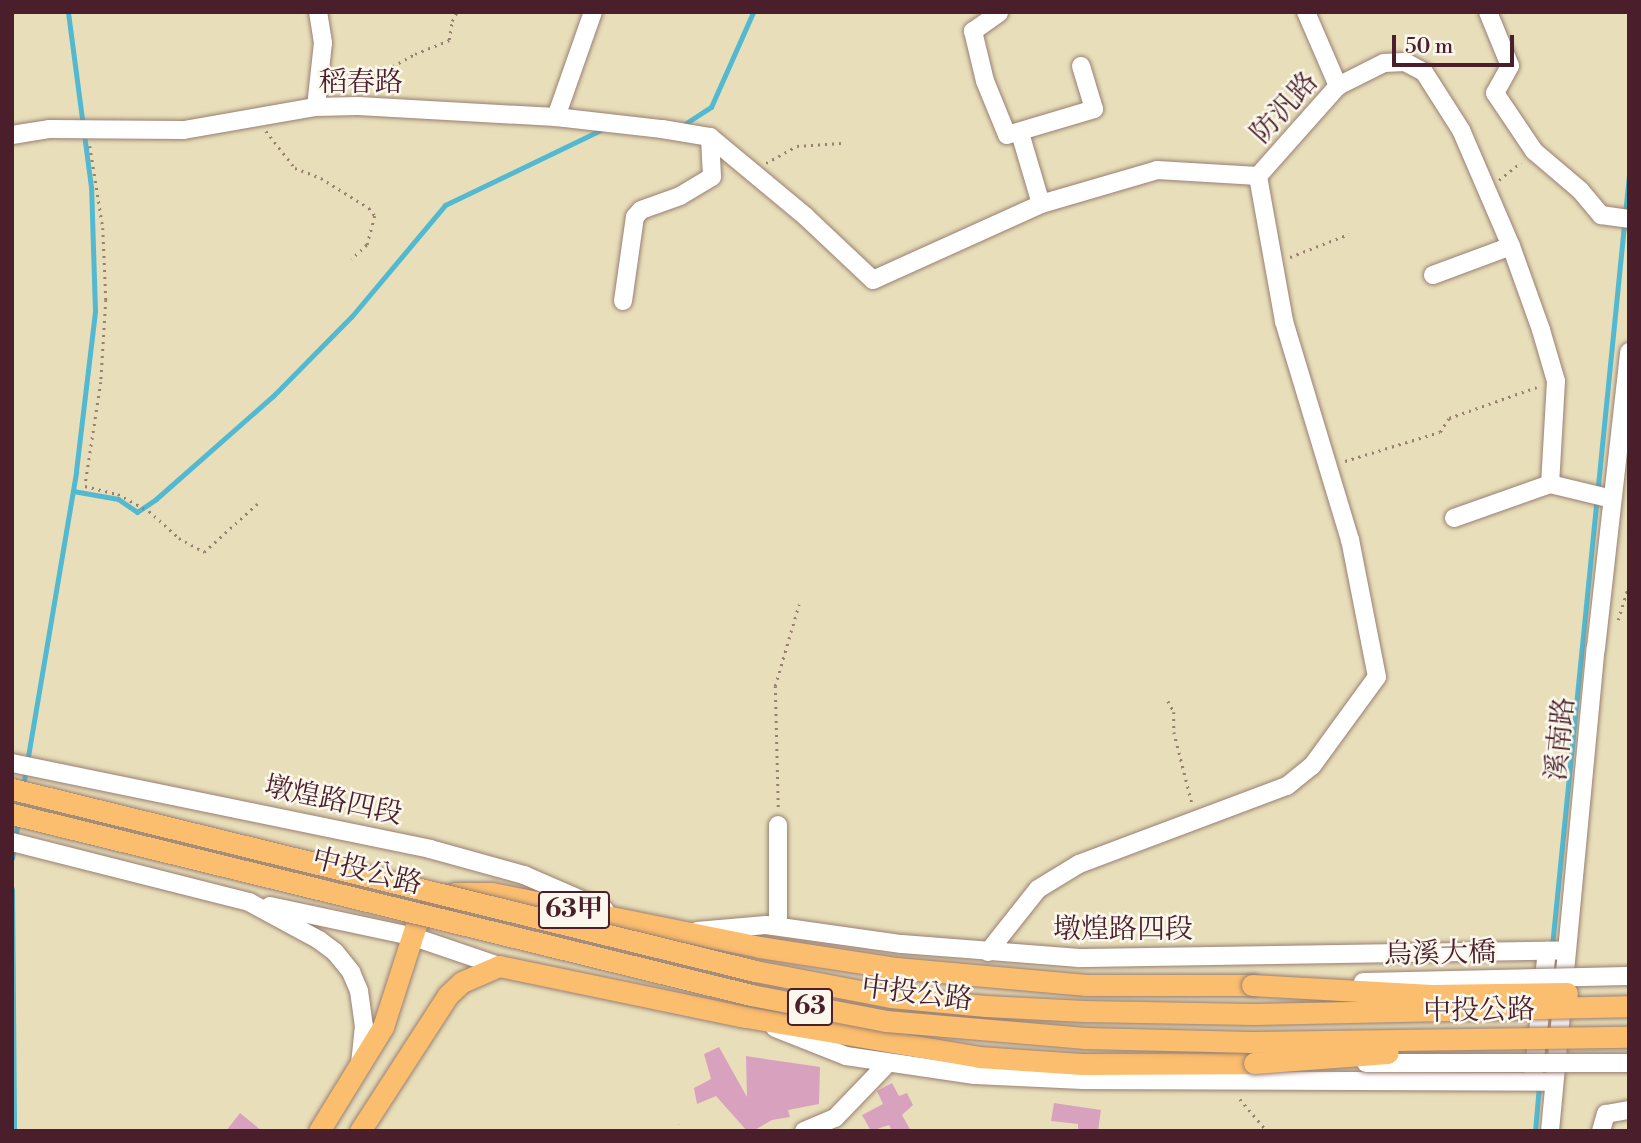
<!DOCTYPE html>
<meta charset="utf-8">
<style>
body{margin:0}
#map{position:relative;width:1641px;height:1143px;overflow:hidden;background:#e8dfba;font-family:"Libre Bodoni","Noto Serif TC",serif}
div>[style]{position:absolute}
.stream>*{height:5px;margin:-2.5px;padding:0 2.5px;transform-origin:2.5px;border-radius:2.5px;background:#52b9d0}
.building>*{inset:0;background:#d8a2bf}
.path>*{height:2.5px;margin-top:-1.25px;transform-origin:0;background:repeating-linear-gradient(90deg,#997f72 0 2px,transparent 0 7px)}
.roads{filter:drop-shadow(0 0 2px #997f72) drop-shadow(0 0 2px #997f72)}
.minor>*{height:18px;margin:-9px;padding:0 9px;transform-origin:9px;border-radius:9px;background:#fff}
.major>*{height:21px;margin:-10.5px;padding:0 10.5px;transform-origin:10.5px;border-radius:10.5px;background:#fbbd6e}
.bridges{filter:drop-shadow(0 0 2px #997f72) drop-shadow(0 0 2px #997f72)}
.minor-bridge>*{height:18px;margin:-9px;padding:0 9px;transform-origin:9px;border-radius:9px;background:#fff}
.major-bridge>*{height:21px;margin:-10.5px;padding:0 10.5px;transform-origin:10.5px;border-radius:10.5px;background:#fbbd6e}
span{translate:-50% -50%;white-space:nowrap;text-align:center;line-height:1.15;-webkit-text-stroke:5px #fbf7ec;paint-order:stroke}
.shield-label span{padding:2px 5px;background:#fbf7ec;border:2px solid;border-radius:5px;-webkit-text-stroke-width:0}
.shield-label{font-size:26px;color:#4a1f2b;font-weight:700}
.street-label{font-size:28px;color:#4a1f2b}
.frame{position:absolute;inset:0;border:14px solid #4a1f2b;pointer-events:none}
.scale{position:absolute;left:1392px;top:35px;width:122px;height:32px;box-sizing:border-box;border:4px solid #4a1f2b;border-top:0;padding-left:9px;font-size:21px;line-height:24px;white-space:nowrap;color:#4a1f2b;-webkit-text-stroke:5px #fbf7ec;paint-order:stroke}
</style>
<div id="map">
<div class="stream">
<div style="left:680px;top:127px;width:37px;rotate:-33deg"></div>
<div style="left:711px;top:107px;width:104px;rotate:-66.1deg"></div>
<div style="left:73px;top:491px;width:46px;rotate:10.1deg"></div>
<div style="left:118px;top:499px;width:23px;rotate:34deg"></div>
<div style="left:137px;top:512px;width:23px;rotate:-34deg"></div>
<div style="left:156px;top:499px;width:156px;rotate:-41.4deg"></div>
<div style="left:273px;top:396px;width:112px;rotate:-45.4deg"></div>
<div style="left:352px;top:316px;width:145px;rotate:-50deg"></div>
<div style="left:445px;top:205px;width:178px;rotate:-25.7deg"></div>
<div style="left:23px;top:786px;width:319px;rotate:-80.4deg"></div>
<div style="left:76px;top:471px;width:161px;rotate:-83.2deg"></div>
<div style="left:95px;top:311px;width:124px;rotate:-91.8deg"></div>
<div style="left:91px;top:187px;width:177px;rotate:-97.5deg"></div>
<div style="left:12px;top:858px;width:38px;rotate:-81deg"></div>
<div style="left:12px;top:889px;width:242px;rotate:89.5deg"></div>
<div style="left:1552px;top:946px;width:775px;rotate:-84.3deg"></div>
<div style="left:1535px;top:1131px;width:46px;rotate:-85deg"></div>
</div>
<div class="building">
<div style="clip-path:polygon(719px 1047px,747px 1097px,746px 1056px,820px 1067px,819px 1104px,788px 1110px,790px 1117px,772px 1120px,753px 1131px,747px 1131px,716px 1096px,697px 1104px,694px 1088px,711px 1079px,704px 1054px)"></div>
<div style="clip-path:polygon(892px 1083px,899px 1096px,907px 1093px,913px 1105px,902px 1115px,911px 1131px,892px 1131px,889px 1125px,871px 1131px,862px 1115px,883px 1104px,877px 1091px)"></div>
<div style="clip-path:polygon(1054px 1103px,1101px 1110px,1098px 1131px,1078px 1131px,1078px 1124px,1051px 1121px)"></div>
<div style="clip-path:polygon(240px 1113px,262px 1131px,226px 1131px)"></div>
</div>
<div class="path">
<div style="left:360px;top:91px;width:14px;rotate:-54deg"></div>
<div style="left:368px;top:80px;width:54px;rotate:-29deg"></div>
<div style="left:415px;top:54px;width:37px;rotate:-22deg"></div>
<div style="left:449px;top:40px;width:19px;rotate:-81deg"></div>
<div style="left:452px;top:21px;width:10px;rotate:-61deg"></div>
<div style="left:266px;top:131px;width:47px;rotate:51.9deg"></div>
<div style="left:295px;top:168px;width:28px;rotate:21deg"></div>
<div style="left:321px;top:178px;width:57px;rotate:32deg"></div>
<div style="left:369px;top:208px;width:10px;rotate:53deg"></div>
<div style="left:375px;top:216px;width:30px;rotate:105deg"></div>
<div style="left:367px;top:245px;width:21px;rotate:137deg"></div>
<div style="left:90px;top:146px;width:83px;rotate:81deg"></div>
<div style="left:103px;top:228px;width:72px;rotate:87.6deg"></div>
<div style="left:106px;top:300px;width:82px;rotate:93.5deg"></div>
<div style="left:101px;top:382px;width:105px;rotate:98.7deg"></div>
<div style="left:85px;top:486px;width:34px;rotate:14deg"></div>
<div style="left:118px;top:494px;width:35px;rotate:29deg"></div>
<div style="left:149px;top:511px;width:40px;rotate:42deg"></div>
<div style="left:179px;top:538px;width:29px;rotate:29deg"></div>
<div style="left:204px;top:552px;width:72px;rotate:-42.2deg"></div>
<div style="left:766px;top:163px;width:35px;rotate:-29deg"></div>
<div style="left:797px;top:146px;width:44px;rotate:-3.9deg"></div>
<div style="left:1499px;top:180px;width:28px;rotate:-39deg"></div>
<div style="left:1290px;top:257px;width:63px;rotate:-21.3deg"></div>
<div style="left:1345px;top:461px;width:99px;rotate:-17deg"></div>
<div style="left:1440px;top:432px;width:17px;rotate:-57deg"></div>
<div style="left:1449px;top:418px;width:93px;rotate:-19.4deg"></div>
<div style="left:1618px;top:620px;width:38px;rotate:-73deg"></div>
<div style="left:1168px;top:701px;width:13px;rotate:61deg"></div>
<div style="left:1174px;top:712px;width:20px;rotate:90deg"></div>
<div style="left:1174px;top:732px;width:73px;rotate:75.8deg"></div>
<div style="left:778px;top:807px;width:121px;rotate:-91.4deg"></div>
<div style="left:775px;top:686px;width:85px;rotate:-73.7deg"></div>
<div style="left:1240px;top:1099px;width:42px;rotate:49.8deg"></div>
<div style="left:676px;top:1131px;width:7px;rotate:-82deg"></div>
</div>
<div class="roads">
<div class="minor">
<div style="left:1306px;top:12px;width:81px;rotate:66.6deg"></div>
<div style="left:1488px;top:12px;width:58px;rotate:67.8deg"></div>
<div style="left:1510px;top:66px;width:31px;rotate:119deg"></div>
<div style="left:1495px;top:93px;width:70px;rotate:56.1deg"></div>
<div style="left:1534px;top:151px;width:60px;rotate:40.3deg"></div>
<div style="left:1580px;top:190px;width:33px;rotate:50deg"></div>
<div style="left:1601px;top:215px;width:28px;rotate:8deg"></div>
<div style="left:999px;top:13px;width:32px;rotate:145deg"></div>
<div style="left:973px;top:31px;width:51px;rotate:76.5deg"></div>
<div style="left:985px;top:81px;width:58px;rotate:67.8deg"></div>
<div style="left:1007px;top:135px;width:91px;rotate:-16.6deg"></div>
<div style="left:1094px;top:109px;width:45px;rotate:-106.8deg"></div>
<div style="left:316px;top:107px;width:64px;rotate:-83.8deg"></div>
<div style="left:323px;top:43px;width:31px;rotate:-99deg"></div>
<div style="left:556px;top:117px;width:111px;rotate:-70.6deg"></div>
<div style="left:1020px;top:133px;width:74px;rotate:73.5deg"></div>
<div style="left:12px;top:135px;width:37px;rotate:-9deg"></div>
<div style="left:49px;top:129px;width:135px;rotate:0.4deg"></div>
<div style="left:184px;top:130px;width:134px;rotate:-9.9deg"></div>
<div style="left:316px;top:107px;width:42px;rotate:-1.4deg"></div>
<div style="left:358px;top:106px;width:198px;rotate:3.2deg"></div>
<div style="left:556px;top:117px;width:107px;rotate:6.5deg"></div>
<div style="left:662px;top:129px;width:49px;rotate:9.5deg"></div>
<div style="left:710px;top:137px;width:124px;rotate:39.7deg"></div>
<div style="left:805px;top:216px;width:93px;rotate:43.3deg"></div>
<div style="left:873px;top:280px;width:184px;rotate:-24.3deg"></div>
<div style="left:1041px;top:204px;width:121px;rotate:-16.3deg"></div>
<div style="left:1157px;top:170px;width:101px;rotate:3.4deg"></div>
<div style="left:1258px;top:176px;width:120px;rotate:-48.4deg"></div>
<div style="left:1338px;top:86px;width:51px;rotate:-26.6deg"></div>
<div style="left:1384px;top:63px;width:21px;rotate:-3deg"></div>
<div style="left:1405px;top:62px;width:21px;rotate:28deg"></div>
<div style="left:1424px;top:72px;width:69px;rotate:57.5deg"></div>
<div style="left:1461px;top:130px;width:126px;rotate:66.7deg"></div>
<div style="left:1511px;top:246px;width:89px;rotate:70.3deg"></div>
<div style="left:1541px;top:330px;width:53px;rotate:73.6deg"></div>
<div style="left:1556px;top:381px;width:103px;rotate:93.3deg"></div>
<div style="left:1550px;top:484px;width:64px;rotate:13.6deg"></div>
<div style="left:1433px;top:275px;width:83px;rotate:-20.4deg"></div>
<div style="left:623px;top:301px;width:85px;rotate:-81.9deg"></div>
<div style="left:635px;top:217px;width:9px;rotate:-49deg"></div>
<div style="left:641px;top:210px;width:41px;rotate:-19.7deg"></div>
<div style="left:680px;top:196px;width:37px;rotate:-31deg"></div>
<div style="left:712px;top:177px;width:40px;rotate:-92.9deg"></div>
<div style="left:1454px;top:518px;width:102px;rotate:-19.5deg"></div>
<div style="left:12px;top:763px;width:427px;rotate:11.6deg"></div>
<div style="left:430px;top:849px;width:98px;rotate:15.5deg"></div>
<div style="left:524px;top:875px;width:88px;rotate:23.4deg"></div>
<div style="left:12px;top:842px;width:244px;rotate:14.2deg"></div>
<div style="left:249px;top:902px;width:80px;rotate:28.5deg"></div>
<div style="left:319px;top:940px;width:20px;rotate:37deg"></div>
<div style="left:335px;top:952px;width:26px;rotate:51deg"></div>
<div style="left:351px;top:972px;width:21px;rotate:67deg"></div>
<div style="left:359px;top:991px;width:35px;rotate:82deg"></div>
<div style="left:364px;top:1026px;width:36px;rotate:96deg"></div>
<div style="left:270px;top:906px;width:144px;rotate:12deg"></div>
<div style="left:411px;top:936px;width:93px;rotate:18.8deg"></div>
<div style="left:778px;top:926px;width:101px;rotate:-90deg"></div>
<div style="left:697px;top:931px;width:69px;rotate:-5deg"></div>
<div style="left:766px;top:925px;width:137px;rotate:8deg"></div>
<div style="left:902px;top:944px;width:178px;rotate:4.5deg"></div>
<div style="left:1079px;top:958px;width:487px;rotate:-0.9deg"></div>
<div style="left:988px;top:952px;width:80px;rotate:-51.6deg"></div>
<div style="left:1038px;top:889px;width:48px;rotate:-31.4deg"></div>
<div style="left:1079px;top:864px;width:222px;rotate:-20.6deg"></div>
<div style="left:1287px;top:786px;width:32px;rotate:-39deg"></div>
<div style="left:1312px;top:766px;width:110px;rotate:-53.9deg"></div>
<div style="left:1377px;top:677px;width:140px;rotate:-101.1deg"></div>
<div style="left:1350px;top:540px;width:229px;rotate:-106.8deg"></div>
<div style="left:1284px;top:321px;width:147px;rotate:-100.2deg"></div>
<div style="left:775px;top:1028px;width:76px;rotate:21.5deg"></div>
<div style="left:846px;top:1056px;width:130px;rotate:8.4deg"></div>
<div style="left:975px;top:1075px;width:108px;rotate:2.7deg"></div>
<div style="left:1083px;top:1080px;width:471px;rotate:0.2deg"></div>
<div style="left:1533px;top:1077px;width:127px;rotate:-83.7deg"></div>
<div style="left:804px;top:1131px;width:34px;rotate:-23deg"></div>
<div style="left:835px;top:1118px;width:76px;rotate:-46.1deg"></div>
<div style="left:1550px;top:1131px;width:485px;rotate:-84.6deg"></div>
<div style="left:1596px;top:648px;width:298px;rotate:-83.6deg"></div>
<div style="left:1601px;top:1131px;width:18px;rotate:-74deg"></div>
<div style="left:1606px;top:1114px;width:23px;rotate:-10deg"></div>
</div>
<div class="major">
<div style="left:319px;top:1131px;width:122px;rotate:-58.4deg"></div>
<div style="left:383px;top:1027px;width:110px;rotate:-72.1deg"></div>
<div style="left:417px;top:922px;width:32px;rotate:-44deg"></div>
<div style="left:440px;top:900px;width:17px;rotate:-24deg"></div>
<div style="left:456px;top:893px;width:36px"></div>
<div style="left:492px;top:893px;width:272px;rotate:11.4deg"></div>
<div style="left:759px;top:947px;width:139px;rotate:8.7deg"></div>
<div style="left:896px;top:968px;width:191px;rotate:5.1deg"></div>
<div style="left:1086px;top:985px;width:166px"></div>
<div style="left:360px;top:1131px;width:162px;rotate:-57.1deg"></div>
<div style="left:448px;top:995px;width:19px;rotate:-43deg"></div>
<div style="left:462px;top:982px;width:40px;rotate:-23.4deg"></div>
<div style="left:499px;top:966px;width:252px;rotate:11.7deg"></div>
<div style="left:746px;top:1017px;width:236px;rotate:9.7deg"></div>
<div style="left:979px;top:1057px;width:103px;rotate:3.9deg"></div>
<div style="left:1082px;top:1064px;width:172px;rotate:-0.3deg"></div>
</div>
</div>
<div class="bridges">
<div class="minor-bridge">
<div style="left:1363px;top:982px;width:266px;rotate:-1.3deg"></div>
<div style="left:1366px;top:1063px;width:263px"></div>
</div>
<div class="major-bridge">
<div style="left:12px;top:789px;width:765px;rotate:13.76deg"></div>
<div style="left:755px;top:971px;width:138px;rotate:10.8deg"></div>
<div style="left:891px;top:997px;width:95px;rotate:5.4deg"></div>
<div style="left:986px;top:1006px;width:98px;rotate:2.9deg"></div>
<div style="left:1084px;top:1011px;width:169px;rotate:1deg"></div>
<div style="left:1253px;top:1014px;width:376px;rotate:-1.2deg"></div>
<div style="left:12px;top:814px;width:761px;rotate:13.76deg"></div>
<div style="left:751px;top:995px;width:137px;rotate:10.9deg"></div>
<div style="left:886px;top:1021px;width:200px;rotate:4.9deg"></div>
<div style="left:1085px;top:1038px;width:168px;rotate:1.4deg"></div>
<div style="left:1253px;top:1042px;width:376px;rotate:-0.8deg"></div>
<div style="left:1252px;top:985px;width:179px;rotate:3.2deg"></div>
<div style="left:1431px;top:995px;width:136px;rotate:-0.8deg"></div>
<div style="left:1254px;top:1063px;width:134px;rotate:-4.3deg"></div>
</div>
</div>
<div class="shield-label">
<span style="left:574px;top:910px">63甲</span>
<span style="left:810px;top:1007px">63</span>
</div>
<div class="street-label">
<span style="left:361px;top:83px">稻春路</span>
<span style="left:1285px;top:108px;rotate:-48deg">防汎路</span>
<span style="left:1561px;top:739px;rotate:-84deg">溪南路</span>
<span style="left:333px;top:801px;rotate:12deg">墩煌路四段</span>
<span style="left:367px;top:872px;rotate:14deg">中投公路</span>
<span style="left:1123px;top:930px">墩煌路四段</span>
<span style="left:1440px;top:954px;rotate:-1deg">烏溪大橋</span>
<span style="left:917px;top:994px;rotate:7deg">中投公路</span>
<span style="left:1479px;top:1011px;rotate:-1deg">中投公路</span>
</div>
<div class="frame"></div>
<div class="scale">50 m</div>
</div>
